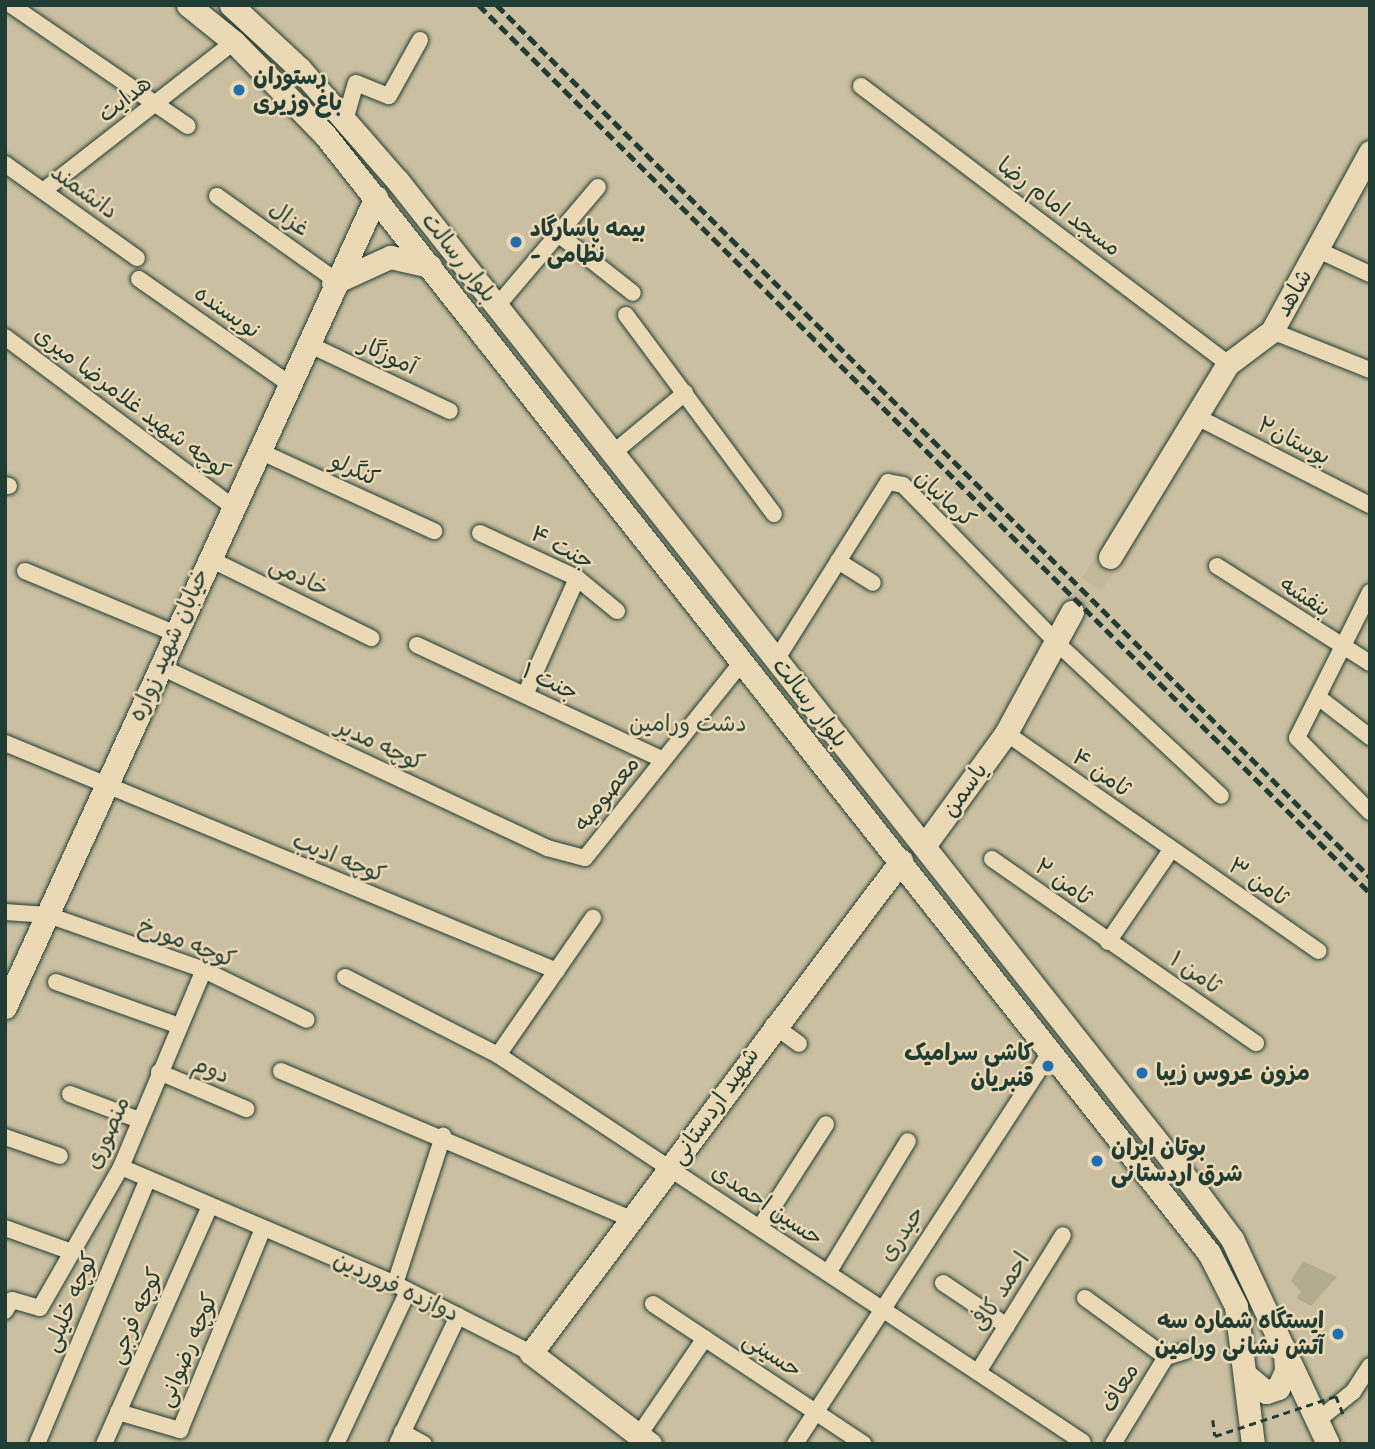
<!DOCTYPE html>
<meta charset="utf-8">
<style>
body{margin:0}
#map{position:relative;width:1375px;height:1449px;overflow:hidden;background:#ebd8b5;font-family:Sriracha,"Playpen Sans Arabic",sans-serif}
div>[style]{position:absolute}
.green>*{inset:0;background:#cabfa0}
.building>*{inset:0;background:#b2ad91}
.secondary-tunnel>*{height:23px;margin-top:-11.5px;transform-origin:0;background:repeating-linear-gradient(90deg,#c2b99b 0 23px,transparent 0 34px)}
.roads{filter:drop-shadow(0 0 2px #1f3d34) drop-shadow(0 0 2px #1f3d34)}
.street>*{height:16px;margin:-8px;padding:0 8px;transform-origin:8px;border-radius:8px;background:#ebd8b5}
.secondary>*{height:23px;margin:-11.5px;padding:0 11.5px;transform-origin:11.5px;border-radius:11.5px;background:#ebd8b5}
.rail>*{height:4.5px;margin-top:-2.25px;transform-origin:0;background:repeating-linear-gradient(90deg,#1f3d34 0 10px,transparent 0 15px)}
.path-bridge>*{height:2.5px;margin-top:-1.25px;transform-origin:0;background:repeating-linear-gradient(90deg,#1f3d34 0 7px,transparent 0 12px)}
.dots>*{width:19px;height:19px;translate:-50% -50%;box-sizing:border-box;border:4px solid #ebd8b5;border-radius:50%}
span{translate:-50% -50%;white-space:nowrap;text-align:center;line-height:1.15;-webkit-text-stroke:5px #ebd8b5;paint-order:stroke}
.poi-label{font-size:23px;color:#1f3d34;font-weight:700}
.left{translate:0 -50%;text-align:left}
.right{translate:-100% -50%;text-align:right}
.street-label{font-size:23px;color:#1f3d34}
.park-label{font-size:23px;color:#304a3f}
.frame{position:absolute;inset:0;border:7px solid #1f3d34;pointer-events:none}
</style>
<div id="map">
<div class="green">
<div style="clip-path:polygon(5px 5px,1370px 5px,1370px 1444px,5px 1444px)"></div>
</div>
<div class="building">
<div style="clip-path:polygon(1303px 1261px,1337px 1277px,1311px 1306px,1296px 1298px,1301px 1292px,1291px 1281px)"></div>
</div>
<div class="secondary-tunnel">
<div style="left:1072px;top:612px;width:67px;rotate:-55.4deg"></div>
</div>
<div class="roads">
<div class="street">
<div style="left:11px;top:5px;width:214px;rotate:34.4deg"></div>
<div style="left:861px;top:86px;width:460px;rotate:37.1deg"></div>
<div style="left:346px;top:117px;width:35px;rotate:-74deg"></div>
<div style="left:356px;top:83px;width:35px;rotate:22deg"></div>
<div style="left:389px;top:96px;width:64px;rotate:-61deg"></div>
<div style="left:5px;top:164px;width:162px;rotate:35.5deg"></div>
<div style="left:43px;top:191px;width:242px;rotate:-38deg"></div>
<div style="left:217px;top:196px;width:145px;rotate:35.4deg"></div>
<div style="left:558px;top:234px;width:95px;rotate:38.2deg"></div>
<div style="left:1318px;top:250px;width:57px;rotate:24.8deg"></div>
<div style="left:139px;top:279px;width:182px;rotate:34.9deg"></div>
<div style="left:497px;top:306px;width:156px;rotate:-49.7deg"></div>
<div style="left:626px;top:315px;width:248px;rotate:53.4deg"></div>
<div style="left:1272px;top:331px;width:105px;rotate:21.7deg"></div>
<div style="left:5px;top:337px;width:283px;rotate:36.7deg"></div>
<div style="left:306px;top:343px;width:159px;rotate:25.3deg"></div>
<div style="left:1197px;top:417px;width:194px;rotate:27deg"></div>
<div style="left:257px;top:450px;width:195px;rotate:24.6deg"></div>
<div style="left:613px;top:453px;width:94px;rotate:-39.8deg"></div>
<div style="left:5px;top:485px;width:4px;rotate:14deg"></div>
<div style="left:480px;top:533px;width:107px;rotate:24.9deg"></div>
<div style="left:577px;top:578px;width:52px;rotate:39.5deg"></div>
<div style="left:208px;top:558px;width:182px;rotate:26.1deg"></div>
<div style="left:838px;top:561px;width:41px;rotate:32.2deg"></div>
<div style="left:1217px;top:566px;width:181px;rotate:32.4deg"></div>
<div style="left:25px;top:571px;width:161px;rotate:22.6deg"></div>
<div style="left:1370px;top:592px;width:163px;rotate:116.6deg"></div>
<div style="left:1297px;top:738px;width:104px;rotate:45.4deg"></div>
<div style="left:417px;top:645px;width:272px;rotate:25deg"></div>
<div style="left:776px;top:660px;width:210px;rotate:-57.8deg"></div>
<div style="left:888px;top:482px;width:15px;rotate:11deg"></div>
<div style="left:903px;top:485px;width:221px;rotate:45.7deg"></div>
<div style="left:1057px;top:643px;width:224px;rotate:43deg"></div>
<div style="left:159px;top:666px;width:429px;rotate:25.1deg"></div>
<div style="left:547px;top:848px;width:39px;rotate:15deg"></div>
<div style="left:585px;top:858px;width:253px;rotate:-51.3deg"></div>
<div style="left:525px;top:695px;width:128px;rotate:-66deg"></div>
<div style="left:1318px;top:697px;width:66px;rotate:37.6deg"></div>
<div style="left:1006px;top:733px;width:381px;rotate:34.9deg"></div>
<div style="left:5px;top:743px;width:597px;rotate:22.44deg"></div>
<div style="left:992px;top:859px;width:322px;rotate:34.9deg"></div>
<div style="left:5px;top:912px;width:43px;rotate:4deg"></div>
<div style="left:48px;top:915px;width:165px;rotate:19.4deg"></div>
<div style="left:204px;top:970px;width:114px;rotate:25.9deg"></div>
<div style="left:1108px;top:942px;width:112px;rotate:-55.6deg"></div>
<div style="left:345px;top:977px;width:172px;rotate:27deg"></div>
<div style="left:498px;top:1055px;width:701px;rotate:33.49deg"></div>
<div style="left:56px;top:982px;width:128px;rotate:19.6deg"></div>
<div style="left:773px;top:1025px;width:32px;rotate:36deg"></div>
<div style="left:498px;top:1055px;width:167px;rotate:-55.3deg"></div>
<div style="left:281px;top:1071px;width:382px;rotate:22.9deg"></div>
<div style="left:159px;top:1072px;width:95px;rotate:23deg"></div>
<div style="left:70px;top:1094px;width:74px;rotate:20.6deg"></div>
<div style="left:5px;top:1137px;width:58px;rotate:19.1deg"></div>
<div style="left:121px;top:1167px;width:298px;rotate:23.1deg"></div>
<div style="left:395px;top:1284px;width:153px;rotate:26.9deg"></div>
<div style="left:760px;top:1227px;width:122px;rotate:-57.3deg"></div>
<div style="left:5px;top:1228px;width:71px;rotate:19.7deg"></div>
<div style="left:828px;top:1273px;width:154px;rotate:-58.8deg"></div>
<div style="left:943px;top:1283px;width:77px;rotate:33.9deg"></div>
<div style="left:395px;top:1284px;width:156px;rotate:-72deg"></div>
<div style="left:1085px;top:1298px;width:100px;rotate:36.1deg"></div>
<div style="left:1166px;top:1357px;width:21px;rotate:-17deg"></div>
<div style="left:653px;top:1304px;width:253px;rotate:33.6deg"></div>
<div style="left:5px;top:1311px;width:13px;rotate:-58deg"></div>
<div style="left:12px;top:1300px;width:29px;rotate:16deg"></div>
<div style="left:40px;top:1308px;width:163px;rotate:-60.1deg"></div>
<div style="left:121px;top:1167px;width:214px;rotate:-67.2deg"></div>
<div style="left:978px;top:1372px;width:161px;rotate:-58.2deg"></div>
<div style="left:118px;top:1412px;width:65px;rotate:16.2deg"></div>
<div style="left:180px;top:1430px;width:217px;rotate:-67.6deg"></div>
<div style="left:1318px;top:1420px;width:45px;rotate:-38.7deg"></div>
<div style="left:1353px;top:1392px;width:31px;rotate:-57deg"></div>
<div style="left:402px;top:1432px;width:25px;rotate:29deg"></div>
<div style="left:639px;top:1435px;width:117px;rotate:-55.8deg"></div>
<div style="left:37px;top:1444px;width:287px;rotate:-67.3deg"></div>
<div style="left:104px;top:1444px;width:261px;rotate:-66deg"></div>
<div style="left:336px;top:1444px;width:169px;rotate:-64.8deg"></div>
<div style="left:397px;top:1444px;width:142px;rotate:-64.5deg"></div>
<div style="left:795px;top:1444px;width:469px;rotate:-56.9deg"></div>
<div style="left:1113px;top:1444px;width:102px;rotate:-58.7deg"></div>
</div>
<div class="secondary">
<div style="left:188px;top:5px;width:59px;rotate:38.8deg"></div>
<div style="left:234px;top:42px;width:130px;rotate:45.6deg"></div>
<div style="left:325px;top:135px;width:1425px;rotate:51.67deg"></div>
<div style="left:1209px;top:1253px;width:59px;rotate:63deg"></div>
<div style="left:1236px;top:1306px;width:139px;rotate:83deg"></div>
<div style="left:231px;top:5px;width:94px;rotate:42.8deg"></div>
<div style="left:300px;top:69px;width:147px;rotate:48.9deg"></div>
<div style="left:397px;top:180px;width:1290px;rotate:51.67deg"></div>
<div style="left:1197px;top:1192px;width:59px;rotate:53.3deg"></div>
<div style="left:1232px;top:1239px;width:226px;rotate:64.9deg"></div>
<div style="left:333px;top:283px;width:63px;rotate:-24.5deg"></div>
<div style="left:390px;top:257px;width:41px;rotate:12.7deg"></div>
<div style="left:1110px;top:557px;width:226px;rotate:-58.6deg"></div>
<div style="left:1228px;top:364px;width:55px;rotate:-36.9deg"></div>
<div style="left:1272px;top:331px;width:204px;rotate:-61.3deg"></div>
<div style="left:924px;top:846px;width:140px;rotate:-54deg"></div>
<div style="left:1006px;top:733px;width:138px;rotate:-61.4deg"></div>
<div style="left:5px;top:1007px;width:891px;rotate:-65.39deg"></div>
<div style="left:1247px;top:1376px;width:25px;rotate:40deg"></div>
<div style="left:1266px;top:1392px;width:13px;rotate:-18deg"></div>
<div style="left:1278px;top:1388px;width:19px;rotate:-65deg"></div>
<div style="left:1286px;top:1371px;width:21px;rotate:-93deg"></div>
<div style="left:650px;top:1444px;width:150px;rotate:-142.6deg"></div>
<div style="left:531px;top:1353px;width:616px;rotate:-53.06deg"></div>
</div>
</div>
<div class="rail">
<div style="left:479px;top:5px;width:1258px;rotate:44.9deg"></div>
<div style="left:497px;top:5px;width:1234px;rotate:44.97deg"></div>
</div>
<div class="path-bridge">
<div style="left:1213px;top:1420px;width:16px;rotate:83deg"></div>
<div style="left:1215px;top:1436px;width:127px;rotate:-18.3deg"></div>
<div style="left:1336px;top:1396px;width:24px;rotate:68deg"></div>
</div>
<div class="dots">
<div style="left:239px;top:90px;background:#1f6fb2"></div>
<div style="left:516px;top:242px;background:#1f6fb2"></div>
<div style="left:1048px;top:1066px;background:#1f6fb2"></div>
<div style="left:1142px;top:1073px;background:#1f6fb2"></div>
<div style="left:1097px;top:1161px;background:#1f6fb2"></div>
<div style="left:1338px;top:1334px;background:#1f6fb2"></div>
</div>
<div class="poi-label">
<span class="left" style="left:253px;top:90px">رستوران<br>باغ وزیری</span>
<span class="left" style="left:530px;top:242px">بیمه پاسارگاد<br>- نظامی</span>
<span class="right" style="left:1034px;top:1066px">کاشی سرامیک<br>قنبریان</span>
<span class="left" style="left:1156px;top:1073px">مزون عروس زیبا</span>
<span class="left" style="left:1111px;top:1161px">بوتان ایران<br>شرق اردستانی</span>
<span class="right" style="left:1324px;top:1334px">ایستگاه شماره سه<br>آتش نشانی ورامین</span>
</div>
<div class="street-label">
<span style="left:125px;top:99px;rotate:-38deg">هدایت</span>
<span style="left:84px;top:192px;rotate:36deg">دانشمند</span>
<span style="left:1059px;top:207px;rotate:37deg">مسجد امام رضا</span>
<span style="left:289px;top:219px;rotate:35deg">غزال</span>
<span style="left:459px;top:258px;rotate:52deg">بلوار رسالت</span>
<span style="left:1294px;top:293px;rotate:-60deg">شاهد</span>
<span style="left:227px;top:312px;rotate:35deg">نویسنده</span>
<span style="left:388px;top:356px;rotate:25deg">آموزگار</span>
<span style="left:132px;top:403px;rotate:37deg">کوچه شهید غلامرضا میری</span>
<span style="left:1294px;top:441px;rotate:27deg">بوستان۲</span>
<span style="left:355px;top:470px;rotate:25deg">کنگرلو</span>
<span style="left:945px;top:499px;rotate:43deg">کرمانیان</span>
<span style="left:562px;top:548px;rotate:28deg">جنت ۴</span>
<span style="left:299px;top:577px;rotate:26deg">خادمی</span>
<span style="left:1305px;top:597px;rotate:33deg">بنفشه</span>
<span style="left:169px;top:645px;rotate:-66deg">خیابان شهید زواره</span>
<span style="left:550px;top:682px;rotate:25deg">جنت ۱</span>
<span style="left:810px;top:703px;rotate:52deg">بلوار رسالت</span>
<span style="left:380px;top:745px;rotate:25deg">کوچه مدیر</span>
<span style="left:1101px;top:773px;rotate:35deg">ثامن ۴</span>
<span style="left:965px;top:790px;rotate:-54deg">یاسمن</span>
<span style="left:607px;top:794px;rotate:-51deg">معصومیه</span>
<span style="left:339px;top:858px;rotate:22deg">کوچه ادیب</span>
<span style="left:1063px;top:882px;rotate:35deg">ثامن ۲</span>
<span style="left:1258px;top:882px;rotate:34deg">ثامن ۳</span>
<span style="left:187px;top:943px;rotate:21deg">کوچه مورخ</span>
<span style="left:1195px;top:973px;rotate:34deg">ثامن ۱</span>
<span style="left:211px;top:1070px;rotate:23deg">دوم</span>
<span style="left:715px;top:1106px;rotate:-55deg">شهید اردستانی</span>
<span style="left:108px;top:1133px;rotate:-66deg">منصوری</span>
<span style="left:767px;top:1205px;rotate:34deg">حسین احمدی</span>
<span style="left:902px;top:1234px;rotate:-56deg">حیدری</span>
<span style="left:396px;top:1287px;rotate:25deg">دوازده فروردین</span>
<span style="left:1001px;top:1292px;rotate:-58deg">احمد کافی</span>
<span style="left:71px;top:1302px;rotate:-67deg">کوچه خلیلی</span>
<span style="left:136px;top:1316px;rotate:-66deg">کوچه فرجی</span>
<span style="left:188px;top:1350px;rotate:-67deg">کوچه رضوانی</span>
<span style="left:772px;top:1355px;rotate:33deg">حسینی</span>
<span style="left:1120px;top:1388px;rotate:-59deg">معاف</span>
</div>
<div class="park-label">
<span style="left:688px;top:724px">دشت ورامین</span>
</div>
<div class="frame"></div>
</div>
